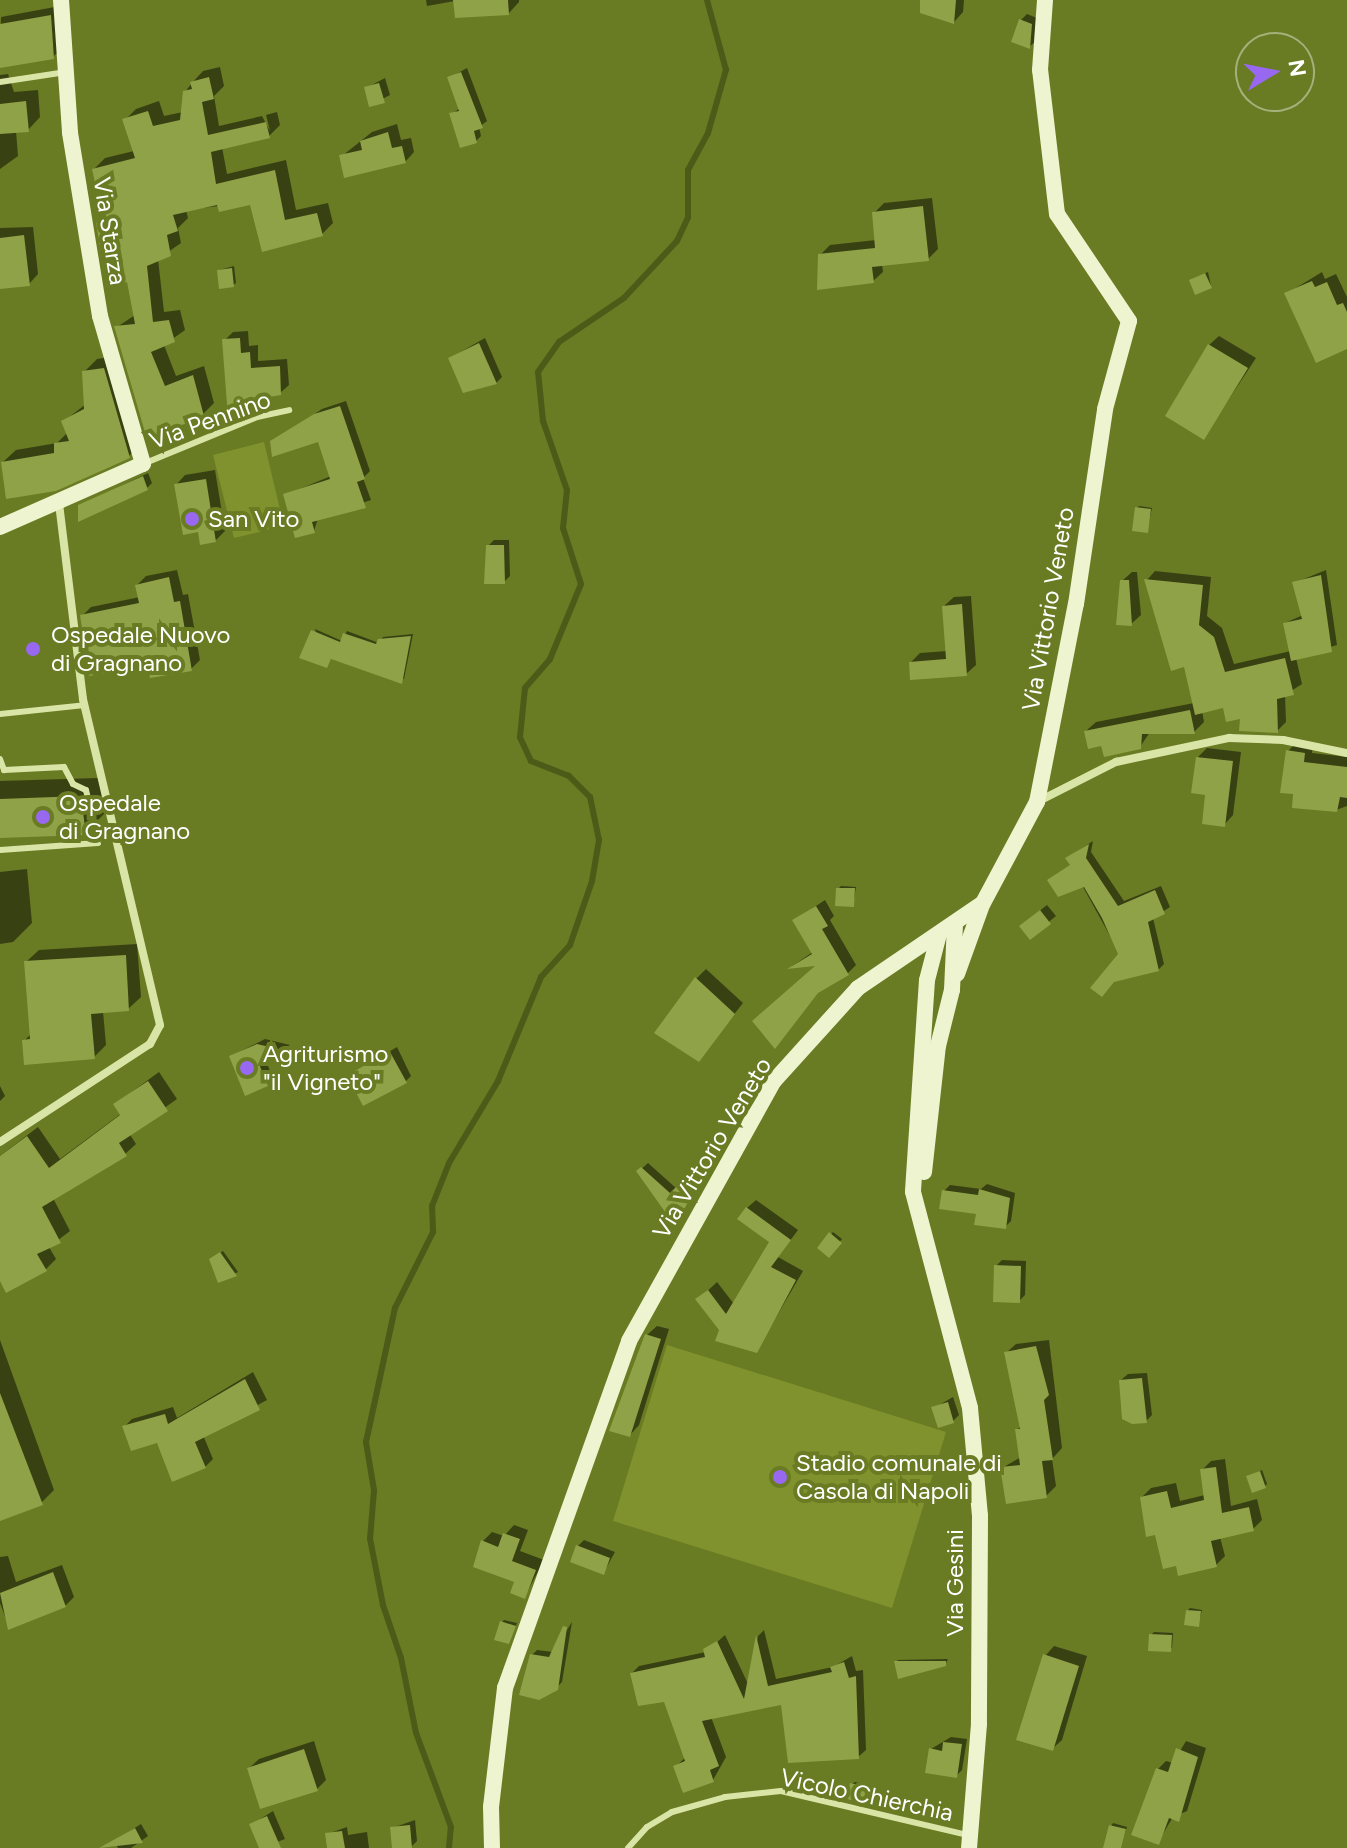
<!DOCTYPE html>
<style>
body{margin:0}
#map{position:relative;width:1347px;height:1848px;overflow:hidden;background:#697b23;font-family:Figtree,sans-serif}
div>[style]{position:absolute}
.green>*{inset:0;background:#80922d}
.shadow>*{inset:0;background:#0007}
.stream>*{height:6px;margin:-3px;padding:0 3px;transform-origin:3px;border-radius:3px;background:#4d5b18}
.building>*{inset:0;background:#90a247}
.lane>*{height:6px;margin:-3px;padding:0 3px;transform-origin:3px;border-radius:3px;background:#d9e5a6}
.street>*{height:8px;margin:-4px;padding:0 4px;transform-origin:4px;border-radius:4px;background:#d9e5a6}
.secondary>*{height:16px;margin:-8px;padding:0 8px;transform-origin:8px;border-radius:8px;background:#edf4cf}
.dots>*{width:22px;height:22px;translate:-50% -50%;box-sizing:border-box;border:4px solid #697b23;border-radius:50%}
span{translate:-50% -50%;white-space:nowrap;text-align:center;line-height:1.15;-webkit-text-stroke:8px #697b23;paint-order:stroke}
.street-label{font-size:24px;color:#fff}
.poi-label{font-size:24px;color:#fff}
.left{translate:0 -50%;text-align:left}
.north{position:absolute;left:1235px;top:32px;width:80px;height:80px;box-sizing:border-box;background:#697b23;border:2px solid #a5b07b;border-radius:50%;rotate:80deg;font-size:22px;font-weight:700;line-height:32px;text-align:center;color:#fff}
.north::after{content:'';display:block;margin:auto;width:28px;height:36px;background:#9869f0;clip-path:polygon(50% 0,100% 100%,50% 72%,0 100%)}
</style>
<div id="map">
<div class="green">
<div style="clip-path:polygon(264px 442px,284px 526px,234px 538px,213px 455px)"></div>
<div style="clip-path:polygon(667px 1345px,946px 1432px,892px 1608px,613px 1521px)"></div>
</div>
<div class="shadow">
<div style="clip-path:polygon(426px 0,519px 0,519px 2px,509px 13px,455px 1px,427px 6px)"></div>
<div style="clip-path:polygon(922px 0,964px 0,963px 12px,954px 22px)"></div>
<div style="clip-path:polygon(60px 6px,63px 47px,53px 57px,0 66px,1px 17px)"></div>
<div style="clip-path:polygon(1027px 14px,1037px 18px,1036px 41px,1030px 46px,1021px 20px)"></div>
<div style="clip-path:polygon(220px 67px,224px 86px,214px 96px,219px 126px,262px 116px,270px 131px,266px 115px,277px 112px,280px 125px,269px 136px,222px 147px,227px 174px,286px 160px,296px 210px,328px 203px,333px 223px,322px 234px,264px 250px,251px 202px,186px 210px,188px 218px,178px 228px,181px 243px,158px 259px,164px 312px,180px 310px,185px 330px,164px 345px,176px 376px,204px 366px,214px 403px,203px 414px,148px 436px,117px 327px,135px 315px,129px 280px,98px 223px,105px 217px,94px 169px,105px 158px,134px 151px,125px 120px,136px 109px,159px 101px,164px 116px,183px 112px,185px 92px,192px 83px,203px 71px)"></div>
<div style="clip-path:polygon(467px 68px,487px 121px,479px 127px,481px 136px,476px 141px,452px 114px,460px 108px,449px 78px)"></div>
<div style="clip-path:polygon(8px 74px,14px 92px,38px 90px,40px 117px,28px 130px,16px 131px,18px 156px,0 169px,0 75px)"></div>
<div style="clip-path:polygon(385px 78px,390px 95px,371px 105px,366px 88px)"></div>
<div style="clip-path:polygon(397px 124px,401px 140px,411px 138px,414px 152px,405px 162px,342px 156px,372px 132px)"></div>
<div style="clip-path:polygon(932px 198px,938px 249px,928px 259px,882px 264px,883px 272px,873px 281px,820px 255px,830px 245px,876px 240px,874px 213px,884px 203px)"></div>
<div style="clip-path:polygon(33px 227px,38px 274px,29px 284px,0 288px,0 228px)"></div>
<div style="clip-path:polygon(234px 266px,236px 283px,233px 285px,219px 270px)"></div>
<div style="clip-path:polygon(1208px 272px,1211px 286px,1194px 278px)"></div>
<div style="clip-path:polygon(1322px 272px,1325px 279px,1336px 274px,1347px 297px,1347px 347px,1286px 294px)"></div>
<div style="clip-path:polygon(248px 331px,249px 346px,258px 345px,258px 361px,287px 359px,289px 385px,280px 393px,253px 397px,244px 409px,225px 340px,233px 332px)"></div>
<div style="clip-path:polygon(1219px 336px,1256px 358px,1204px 437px,1209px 345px)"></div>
<div style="clip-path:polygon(485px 338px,502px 377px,496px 383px,450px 358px)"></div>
<div style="clip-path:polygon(116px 356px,141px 443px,129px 456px,3px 462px,16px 450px,57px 443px,68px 432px,64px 421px,86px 404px,84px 372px,97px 359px)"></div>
<div style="clip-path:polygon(346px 401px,370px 471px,363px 478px,371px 500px,318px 518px,314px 531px,285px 495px,331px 476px,320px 439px,272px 442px,322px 409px)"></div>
<div style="clip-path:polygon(215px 470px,225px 531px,216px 540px,200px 530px,176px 485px,185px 475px)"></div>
<div style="clip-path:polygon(148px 473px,152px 483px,147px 488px,80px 506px)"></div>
<div style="clip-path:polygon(1139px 506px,1152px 508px,1147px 531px,1137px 508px)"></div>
<div style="clip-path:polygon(494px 540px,509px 540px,510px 576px,504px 582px,488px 546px)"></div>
<div style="clip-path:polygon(177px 570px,183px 595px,188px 594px,200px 660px,191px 669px,150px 664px,82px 616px,91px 607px,140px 597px,137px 585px,146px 576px)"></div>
<div style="clip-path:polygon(1326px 570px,1337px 645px,1296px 658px,1302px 684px,1285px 695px,1286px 722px,1277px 731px,1224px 706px,1202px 711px,1204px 722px,1194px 732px,1150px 732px,1140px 747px,1103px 743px,1086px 731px,1096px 722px,1194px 703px,1186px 665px,1147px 580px,1155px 571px,1211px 577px,1207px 616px,1222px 628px,1234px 664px,1291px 651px,1285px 623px,1303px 615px,1294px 583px)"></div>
<div style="clip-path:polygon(1132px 572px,1137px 572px,1141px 615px,1131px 624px,1122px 581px)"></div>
<div style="clip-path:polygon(971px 596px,976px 665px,966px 674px,911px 662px,920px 653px,947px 651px,944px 606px,954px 597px)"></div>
<div style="clip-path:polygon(315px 629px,342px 641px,347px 631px,379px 643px,383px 637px,413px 634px,404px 679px,332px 657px,327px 666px)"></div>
<div style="clip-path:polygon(1297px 742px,1313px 744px,1312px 753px,1347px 757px,1347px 806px,1336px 810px,1295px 792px,1288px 751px)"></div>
<div style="clip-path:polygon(1207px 748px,1241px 752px,1233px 815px,1224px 825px,1198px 757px)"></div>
<div style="clip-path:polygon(99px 778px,104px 814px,85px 833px,0 836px,0 781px)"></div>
<div style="clip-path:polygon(1093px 841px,1091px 852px,1124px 901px,1161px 886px,1170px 907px,1153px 918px,1164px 964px,1158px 970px,1120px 954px,1067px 858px)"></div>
<div style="clip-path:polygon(27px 869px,32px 923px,13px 942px,0 944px,0 872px)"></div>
<div style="clip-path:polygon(841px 886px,856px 887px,853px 905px,838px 889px)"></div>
<div style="clip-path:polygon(825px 900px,834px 916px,830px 920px,856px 965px,848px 973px,819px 963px,792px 966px,813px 952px,795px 920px)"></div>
<div style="clip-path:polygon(1047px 905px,1056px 916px,1030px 937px,1028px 920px)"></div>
<div style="clip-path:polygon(137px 944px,141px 997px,128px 1009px,103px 1011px,106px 1045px,94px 1057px,24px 1041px,32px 1033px,26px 962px,39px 950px)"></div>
<div style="clip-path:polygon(706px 969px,743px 1003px,699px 1059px,696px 979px)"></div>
<div style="clip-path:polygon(265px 1039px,290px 1045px,265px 1059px,273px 1078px,246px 1093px,231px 1056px)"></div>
<div style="clip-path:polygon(397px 1047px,411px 1076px,405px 1082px,350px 1075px)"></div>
<div style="clip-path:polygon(159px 1072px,177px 1099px,129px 1133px,136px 1144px,125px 1154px,53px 1198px,70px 1231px,49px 1247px,56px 1259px,46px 1269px,0 1273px,0 1156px,38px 1127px,60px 1159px,122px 1113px,115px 1104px)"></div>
<div style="clip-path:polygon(0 1086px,5px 1096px,0 1101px)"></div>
<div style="clip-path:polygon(648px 1163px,677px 1189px,684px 1182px,696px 1188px,675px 1223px,639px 1171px)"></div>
<div style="clip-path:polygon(987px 1184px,1015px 1193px,1011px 1221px,1005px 1227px,944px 1191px,950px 1185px,981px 1189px)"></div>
<div style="clip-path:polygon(756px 1200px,798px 1230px,778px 1257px,803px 1271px,757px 1350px,721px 1330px,698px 1300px,717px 1282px,734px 1304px,772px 1242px,747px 1208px)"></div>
<div style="clip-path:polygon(833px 1232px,842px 1239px,829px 1255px,819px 1248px)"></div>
<div style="clip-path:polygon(223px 1251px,238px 1272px,220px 1280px,214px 1257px)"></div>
<div style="clip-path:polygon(1002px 1260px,1026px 1261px,1025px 1295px,1019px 1301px,996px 1266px)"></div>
<div style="clip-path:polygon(657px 1326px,669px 1329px,639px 1425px,630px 1435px,647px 1335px)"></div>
<div style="clip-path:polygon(0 1340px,54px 1490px,41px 1503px,0 1491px)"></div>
<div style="clip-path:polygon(1049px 1340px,1062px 1448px,1052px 1459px,1056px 1486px,1046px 1496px,1002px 1468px,1021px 1457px,1017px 1430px,1021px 1426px,1006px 1353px,1016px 1344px)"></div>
<div style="clip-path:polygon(253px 1372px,267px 1400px,203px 1435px,213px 1459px,205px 1467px,124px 1427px,132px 1419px,173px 1407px,177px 1418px)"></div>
<div style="clip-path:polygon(1147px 1373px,1152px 1415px,1146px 1421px,1121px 1380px,1128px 1374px)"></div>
<div style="clip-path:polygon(953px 1397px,959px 1415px,953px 1421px,934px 1408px)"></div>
<div style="clip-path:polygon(1225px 1459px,1231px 1506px,1257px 1499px,1262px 1520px,1253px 1529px,1220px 1537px,1225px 1556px,1216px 1565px,1177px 1564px,1142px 1497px,1151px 1488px,1176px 1483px,1180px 1501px,1205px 1495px,1202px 1470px,1211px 1461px)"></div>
<div style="clip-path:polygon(1262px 1470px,1267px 1484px,1265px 1486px,1248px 1477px)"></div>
<div style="clip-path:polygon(514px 1525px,528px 1530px,520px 1551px,544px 1560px,525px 1596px,483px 1541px,492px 1532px,504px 1536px)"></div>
<div style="clip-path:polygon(584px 1540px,615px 1552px,604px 1572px,578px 1546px)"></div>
<div style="clip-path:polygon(8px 1556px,16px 1582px,62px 1565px,74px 1597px,65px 1606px,9px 1627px,0 1603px,0 1557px)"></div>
<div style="clip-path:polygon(1190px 1608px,1202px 1610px,1198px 1625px,1187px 1611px)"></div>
<div style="clip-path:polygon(504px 1620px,517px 1623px,509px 1641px,502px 1622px)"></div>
<div style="clip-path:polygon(572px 1622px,562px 1682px,556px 1688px,532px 1655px,537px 1650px,553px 1652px)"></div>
<div style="clip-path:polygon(764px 1630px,776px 1679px,833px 1667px,852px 1656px,856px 1671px,863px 1670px,866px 1750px,858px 1757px,783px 1702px,711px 1717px,726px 1757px,713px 1780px,676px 1766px,686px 1757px,665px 1700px,632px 1673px,639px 1666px,706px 1652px,725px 1635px,749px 1686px,758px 1636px)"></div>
<div style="clip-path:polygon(1154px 1632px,1173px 1633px,1172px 1648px,1151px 1635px)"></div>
<div style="clip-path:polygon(1054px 1646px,1087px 1656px,1062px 1740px,1052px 1749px,1045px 1656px)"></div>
<div style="clip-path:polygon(948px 1659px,945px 1665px,896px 1662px,898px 1660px)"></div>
<div style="clip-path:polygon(951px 1737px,967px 1739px,962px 1770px,956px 1776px,931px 1749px)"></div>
<div style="clip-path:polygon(314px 1741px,326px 1780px,317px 1789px,249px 1768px,259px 1759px)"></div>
<div style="clip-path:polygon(1186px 1741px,1206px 1748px,1187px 1811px,1173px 1817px,1158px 1842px,1158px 1769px,1166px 1761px,1173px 1763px)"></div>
<div style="clip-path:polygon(855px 1782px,873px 1786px,868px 1802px,852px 1784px)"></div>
<div style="clip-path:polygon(273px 1811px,285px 1839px,261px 1848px,251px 1825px)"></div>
<div style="clip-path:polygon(415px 1820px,417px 1841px,411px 1847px,394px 1848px,392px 1828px)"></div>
<div style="clip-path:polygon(1113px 1823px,1127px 1827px,1120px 1848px,1111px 1826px)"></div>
<div style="clip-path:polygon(141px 1824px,148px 1836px,131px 1848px,118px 1848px,114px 1841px)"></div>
<div style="clip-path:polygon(347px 1827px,348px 1835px,367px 1832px,369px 1848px,329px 1848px,327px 1834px)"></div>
</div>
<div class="stream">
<div style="left:449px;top:1848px;width:21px;rotate:-85deg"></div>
<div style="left:451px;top:1827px;width:100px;rotate:-110.4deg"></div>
<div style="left:416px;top:1733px;width:76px;rotate:-101.3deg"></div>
<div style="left:401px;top:1658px;width:56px;rotate:-108.8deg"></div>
<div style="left:383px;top:1605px;width:67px;rotate:-101.1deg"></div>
<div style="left:370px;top:1539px;width:49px;rotate:-85.3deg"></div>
<div style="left:374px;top:1490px;width:49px;rotate:-99.5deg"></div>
<div style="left:366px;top:1442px;width:137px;rotate:-77.8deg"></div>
<div style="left:395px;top:1308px;width:85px;rotate:-63.4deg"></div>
<div style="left:433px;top:1232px;width:26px;rotate:-92deg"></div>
<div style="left:432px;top:1206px;width:46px;rotate:-68.4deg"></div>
<div style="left:449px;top:1163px;width:96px;rotate:-59.1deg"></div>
<div style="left:498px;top:1081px;width:113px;rotate:-67.5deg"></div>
<div style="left:541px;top:977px;width:43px;rotate:-47.8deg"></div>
<div style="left:570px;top:945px;width:68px;rotate:-71deg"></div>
<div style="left:592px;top:881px;width:42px;rotate:-80.3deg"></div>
<div style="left:599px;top:840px;width:44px;rotate:-101.8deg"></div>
<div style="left:590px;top:797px;width:30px;rotate:-135deg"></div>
<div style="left:569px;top:776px;width:41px;rotate:-158.5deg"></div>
<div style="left:531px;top:761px;width:26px;rotate:-115deg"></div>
<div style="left:520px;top:737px;width:49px;rotate:-84.2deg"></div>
<div style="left:525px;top:688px;width:38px;rotate:-49deg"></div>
<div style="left:550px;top:659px;width:81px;rotate:-67.5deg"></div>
<div style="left:581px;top:584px;width:59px;rotate:-107.8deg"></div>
<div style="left:563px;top:528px;width:38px;rotate:-84deg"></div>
<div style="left:567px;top:490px;width:73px;rotate:-109.2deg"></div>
<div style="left:543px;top:421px;width:49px;rotate:-95.8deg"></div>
<div style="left:538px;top:372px;width:37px;rotate:-55deg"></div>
<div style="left:559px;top:342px;width:78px;rotate:-34.1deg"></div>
<div style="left:624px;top:298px;width:78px;rotate:-47.1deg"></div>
<div style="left:677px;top:241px;width:26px;rotate:-65deg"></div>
<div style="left:688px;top:217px;width:47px;rotate:-90deg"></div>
<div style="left:688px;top:170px;width:42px;rotate:-61.6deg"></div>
<div style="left:708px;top:133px;width:66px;rotate:-74.1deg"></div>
<div style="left:726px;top:70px;width:73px;rotate:-105.2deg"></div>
</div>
<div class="building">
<div style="clip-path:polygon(453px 0,508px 0,509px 15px,455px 18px)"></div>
<div style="clip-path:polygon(920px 0,956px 0,954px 24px,920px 13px)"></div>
<div style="clip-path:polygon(51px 15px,54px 59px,0 68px,0 24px)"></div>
<div style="clip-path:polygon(1019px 19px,1032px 24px,1030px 49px,1011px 42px)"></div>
<div style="clip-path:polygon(461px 72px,483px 128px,474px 131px,477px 143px,460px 148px,449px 113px,459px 111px,447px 77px)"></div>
<div style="clip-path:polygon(209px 77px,214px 99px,202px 102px,208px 135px,266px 122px,270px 138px,211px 152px,216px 184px,275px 170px,285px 220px,317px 213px,323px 236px,262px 252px,250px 205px,219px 212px,217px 205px,173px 215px,178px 231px,167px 235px,171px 256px,147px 266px,153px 322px,169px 320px,175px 342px,151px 352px,165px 386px,193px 375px,204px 416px,147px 439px,114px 326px,135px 324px,127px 282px,107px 287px,96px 223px,103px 219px,92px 169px,135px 158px,122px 119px,148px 111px,153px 126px,180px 120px,183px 91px,192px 89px,190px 82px)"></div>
<div style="clip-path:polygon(379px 83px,385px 103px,369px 107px,364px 87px)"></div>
<div style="clip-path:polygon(26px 101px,29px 132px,0 134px,0 104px)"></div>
<div style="clip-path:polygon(388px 132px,392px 148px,402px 146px,406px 163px,344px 178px,339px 155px,362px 150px,360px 141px)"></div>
<div style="clip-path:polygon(923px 206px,929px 261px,872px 267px,874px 283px,817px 290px,818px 254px,875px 248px,872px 212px)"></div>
<div style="clip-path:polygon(24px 235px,30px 286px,0 289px,0 238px)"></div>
<div style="clip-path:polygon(232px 268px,234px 287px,219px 289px,217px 270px)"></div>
<div style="clip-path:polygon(1205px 273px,1212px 288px,1195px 295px,1189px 280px)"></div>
<div style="clip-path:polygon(1312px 281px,1315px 287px,1327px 282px,1337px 305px,1343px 303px,1347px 312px,1347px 349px,1316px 363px,1284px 293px)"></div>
<div style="clip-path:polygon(240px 338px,241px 353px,250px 352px,251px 368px,280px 366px,281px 395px,245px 401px,245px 411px,228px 418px,222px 339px)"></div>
<div style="clip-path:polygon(479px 343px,497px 384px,463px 393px,448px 358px)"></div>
<div style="clip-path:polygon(1208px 344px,1248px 368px,1204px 440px,1165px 416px)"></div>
<div style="clip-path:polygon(104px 368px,130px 458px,56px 491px,6px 499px,1px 462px,54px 453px,54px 443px,69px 441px,61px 421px,84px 409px,82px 371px)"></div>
<div style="clip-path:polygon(340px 406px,365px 479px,357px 482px,366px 508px,312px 522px,315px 533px,295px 538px,283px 494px,330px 479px,318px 442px,272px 457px,270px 441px,314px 414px)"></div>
<div style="clip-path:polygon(143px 476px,148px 490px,78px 522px,78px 505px)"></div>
<div style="clip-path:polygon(206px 479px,216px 542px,200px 545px,198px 532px,183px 535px,174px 484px)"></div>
<div style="clip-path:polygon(1135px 507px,1151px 509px,1148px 533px,1132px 531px)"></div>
<div style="clip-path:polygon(486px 545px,504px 545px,505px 584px,484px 584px)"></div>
<div style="clip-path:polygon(1321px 575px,1332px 652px,1291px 661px,1283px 623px,1302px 619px,1292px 582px)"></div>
<div style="clip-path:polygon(169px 577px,174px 602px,180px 601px,192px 671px,150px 678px,148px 666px,89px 676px,80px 615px,139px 603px,135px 585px)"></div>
<div style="clip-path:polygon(1144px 579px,1203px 585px,1199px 625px,1214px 637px,1225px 672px,1285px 658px,1294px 695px,1277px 699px,1278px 733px,1239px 731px,1240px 719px,1226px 722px,1223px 708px,1195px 715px,1184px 667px,1171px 671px)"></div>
<div style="clip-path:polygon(1120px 580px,1129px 580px,1132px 626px,1116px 625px)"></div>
<div style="clip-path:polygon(962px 604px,967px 676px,910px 680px,909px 662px,946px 659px,942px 606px)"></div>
<div style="clip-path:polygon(311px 630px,340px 642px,343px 633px,376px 644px,378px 639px,411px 636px,402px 684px,331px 659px,327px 668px,299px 658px)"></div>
<div style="clip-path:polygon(1190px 710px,1195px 734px,1142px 734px,1141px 749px,1104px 757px,1101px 746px,1088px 749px,1084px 731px)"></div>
<div style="clip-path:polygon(1286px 750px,1305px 753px,1304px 762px,1347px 767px,1347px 798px,1340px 797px,1337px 812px,1292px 808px,1293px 794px,1280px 793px)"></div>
<div style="clip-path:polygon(1196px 757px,1233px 761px,1225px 827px,1202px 824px,1205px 795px,1191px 793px)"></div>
<div style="clip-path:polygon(81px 796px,86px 835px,0 838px,0 799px)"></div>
<div style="clip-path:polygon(1089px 844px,1086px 858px,1118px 906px,1155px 890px,1165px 914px,1148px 922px,1159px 971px,1114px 982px,1102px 997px,1090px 988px,1118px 954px,1102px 918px,1084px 887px,1058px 897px,1047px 880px,1070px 865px,1065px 858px)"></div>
<div style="clip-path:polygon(836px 888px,855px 888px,854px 907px,835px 906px)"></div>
<div style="clip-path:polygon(816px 906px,828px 926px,822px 929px,849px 975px,818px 993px,775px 1049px,752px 1021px,815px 966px,787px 969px,812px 954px,792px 920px)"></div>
<div style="clip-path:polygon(1040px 910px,1051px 924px,1030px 940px,1019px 926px)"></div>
<div style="clip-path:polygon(126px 955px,129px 1011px,91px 1014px,95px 1059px,24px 1065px,22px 1040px,30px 1039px,24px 961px)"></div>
<div style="clip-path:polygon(695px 977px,735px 1014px,699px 1062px,654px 1033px)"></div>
<div style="clip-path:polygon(257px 1044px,286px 1051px,259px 1064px,268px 1086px,245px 1096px,229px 1056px)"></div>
<div style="clip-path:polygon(390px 1052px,407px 1083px,363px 1106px,347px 1075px)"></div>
<div style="clip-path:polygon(148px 1081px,168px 1111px,119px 1143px,127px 1156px,42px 1207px,61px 1243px,37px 1254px,47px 1271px,6px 1293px,0 1281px,0 1156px,27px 1136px,49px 1168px,120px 1115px,113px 1104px)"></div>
<div style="clip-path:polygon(641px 1167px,670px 1193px,677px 1186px,693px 1193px,675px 1226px,636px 1171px)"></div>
<div style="clip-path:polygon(979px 1189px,1010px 1198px,1006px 1229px,974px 1225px,976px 1214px,939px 1209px,942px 1190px,978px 1195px)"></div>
<div style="clip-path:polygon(746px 1207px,791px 1240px,771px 1267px,796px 1280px,757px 1353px,715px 1341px,719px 1330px,695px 1299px,708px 1290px,726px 1314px,769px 1242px,737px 1219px)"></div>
<div style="clip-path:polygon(829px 1232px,842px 1243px,829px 1258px,817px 1248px)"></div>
<div style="clip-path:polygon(220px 1252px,237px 1276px,218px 1283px,209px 1259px)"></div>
<div style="clip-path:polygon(994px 1265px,1021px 1266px,1020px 1303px,993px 1302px)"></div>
<div style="clip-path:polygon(645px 1334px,661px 1339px,630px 1437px,609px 1431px)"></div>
<div style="clip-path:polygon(1036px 1346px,1049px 1395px,1044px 1400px,1053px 1460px,1042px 1461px,1047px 1498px,1006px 1504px,1000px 1467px,1020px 1465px,1015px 1429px,1020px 1429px,1004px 1352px)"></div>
<div style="clip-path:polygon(1142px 1378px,1147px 1423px,1132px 1424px,1122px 1419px,1119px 1380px)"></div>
<div style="clip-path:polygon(245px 1379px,260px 1410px,195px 1442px,206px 1468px,172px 1482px,157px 1443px,131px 1451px,122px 1426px,165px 1414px,168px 1424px)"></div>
<div style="clip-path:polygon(0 1393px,43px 1505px,0 1521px)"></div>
<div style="clip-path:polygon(948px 1402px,954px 1423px,938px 1428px,931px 1407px)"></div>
<div style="clip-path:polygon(1216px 1467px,1222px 1513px,1249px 1507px,1254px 1531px,1211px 1541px,1217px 1567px,1178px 1576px,1176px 1566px,1163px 1569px,1155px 1535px,1146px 1537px,1140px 1497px,1167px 1491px,1171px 1508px,1204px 1500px,1200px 1469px)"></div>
<div style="clip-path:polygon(1260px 1471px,1266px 1488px,1252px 1493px,1246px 1476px)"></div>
<div style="clip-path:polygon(503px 1533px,520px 1539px,512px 1561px,536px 1570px,525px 1599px,510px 1593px,514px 1582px,473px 1567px,481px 1540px,498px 1547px)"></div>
<div style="clip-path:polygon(576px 1545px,610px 1558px,604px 1575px,570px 1562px)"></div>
<div style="clip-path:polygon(53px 1572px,66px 1607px,8px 1630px,0 1593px)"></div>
<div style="clip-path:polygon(1186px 1610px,1201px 1611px,1199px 1627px,1184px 1625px)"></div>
<div style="clip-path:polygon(500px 1621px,516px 1626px,509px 1644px,494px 1640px)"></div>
<div style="clip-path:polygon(563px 1626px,567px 1627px,558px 1690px,539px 1700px,519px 1695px,530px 1654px,549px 1657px)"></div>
<div style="clip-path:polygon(1149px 1634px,1172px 1635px,1171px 1652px,1148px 1651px)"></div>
<div style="clip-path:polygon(756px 1635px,768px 1686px,832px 1672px,830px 1667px,844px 1662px,849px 1678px,856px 1676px,859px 1759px,788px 1763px,781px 1705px,702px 1721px,719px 1766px,710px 1770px,714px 1782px,683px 1793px,673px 1766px,685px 1761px,664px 1702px,638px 1706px,630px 1673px,705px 1657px,703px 1649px,717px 1641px,744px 1699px)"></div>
<div style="clip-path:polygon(1043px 1654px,1079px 1666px,1053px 1751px,1016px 1740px)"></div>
<div style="clip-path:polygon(894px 1661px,946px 1661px,946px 1666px,898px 1679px)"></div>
<div style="clip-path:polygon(943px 1742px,962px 1744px,957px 1778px,925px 1773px,929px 1748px,942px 1751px)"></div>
<div style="clip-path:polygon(1176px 1748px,1198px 1757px,1179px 1822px,1169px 1818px,1159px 1845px,1131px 1835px,1156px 1768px,1168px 1772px)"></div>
<div style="clip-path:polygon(304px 1749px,318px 1791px,260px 1809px,247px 1768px)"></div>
<div style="clip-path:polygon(850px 1783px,872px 1788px,869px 1804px,847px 1799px)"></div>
<div style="clip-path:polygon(267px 1816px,281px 1848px,259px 1848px,249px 1824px)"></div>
<div style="clip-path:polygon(410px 1825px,412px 1848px,392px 1848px,390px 1827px)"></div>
<div style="clip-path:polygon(1109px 1825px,1126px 1829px,1121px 1848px,1103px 1848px)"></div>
<div style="clip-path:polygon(135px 1828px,143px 1843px,99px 1848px)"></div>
<div style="clip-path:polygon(342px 1831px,345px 1848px,327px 1848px,325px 1833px)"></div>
</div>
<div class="lane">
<div style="left:0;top:82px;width:67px;rotate:-8.6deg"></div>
<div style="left:143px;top:464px;width:123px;rotate:-22.4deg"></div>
<div style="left:257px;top:417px;width:33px;rotate:-12deg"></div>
<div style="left:0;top:714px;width:85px;rotate:-6deg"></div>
<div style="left:0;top:759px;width:12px;rotate:70deg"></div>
<div style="left:4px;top:770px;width:60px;rotate:-2.9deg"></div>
<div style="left:64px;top:767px;width:19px;rotate:62deg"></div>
<div style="left:73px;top:784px;width:14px;rotate:25deg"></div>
<div style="left:86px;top:790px;width:54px;rotate:77.2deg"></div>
<div style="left:98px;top:843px;width:98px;rotate:175.9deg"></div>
<div style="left:628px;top:1848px;width:28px;rotate:-48deg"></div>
<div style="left:647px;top:1827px;width:29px;rotate:-31deg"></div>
<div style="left:672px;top:1812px;width:55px;rotate:-15.8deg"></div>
<div style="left:725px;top:1797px;width:56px;rotate:-6.1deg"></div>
<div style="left:781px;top:1791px;width:191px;rotate:13.3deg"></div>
</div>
<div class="street">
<div style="left:1037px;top:802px;width:89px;rotate:-26.9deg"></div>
<div style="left:1116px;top:762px;width:116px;rotate:-12deg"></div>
<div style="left:1229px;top:738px;width:54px;rotate:2.1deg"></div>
<div style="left:1283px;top:740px;width:65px;rotate:11.5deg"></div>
<div style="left:0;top:1142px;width:179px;rotate:-33.2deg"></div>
<div style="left:150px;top:1044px;width:21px;rotate:-62deg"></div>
<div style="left:160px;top:1025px;width:335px;rotate:-103.3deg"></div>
<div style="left:83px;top:699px;width:196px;rotate:-97deg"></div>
</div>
<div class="secondary">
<div style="left:0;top:527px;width:156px;rotate:-23.8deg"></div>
<div style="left:143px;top:464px;width:154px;rotate:-106.2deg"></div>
<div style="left:100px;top:316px;width:186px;rotate:-99.3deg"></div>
<div style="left:70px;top:132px;width:132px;rotate:-93.9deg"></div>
<div style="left:939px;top:934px;width:48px;rotate:104.6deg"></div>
<div style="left:927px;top:980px;width:212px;rotate:93.8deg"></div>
<div style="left:913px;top:1192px;width:223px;rotate:75.2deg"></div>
<div style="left:970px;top:1408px;width:108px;rotate:84.7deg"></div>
<div style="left:980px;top:1516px;width:208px;rotate:90.3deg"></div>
<div style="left:979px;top:1724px;width:124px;rotate:94.6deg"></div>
<div style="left:957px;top:974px;width:73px;rotate:-70.1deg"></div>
<div style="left:924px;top:1172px;width:127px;rotate:-83.7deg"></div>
<div style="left:938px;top:1046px;width:58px;rotate:-76deg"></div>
<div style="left:952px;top:990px;width:65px;rotate:-87.4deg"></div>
<div style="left:492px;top:1848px;width:41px;rotate:-91.4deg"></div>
<div style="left:491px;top:1807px;width:120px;rotate:-83.3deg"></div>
<div style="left:505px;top:1688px;width:368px;rotate:-70.3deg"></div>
<div style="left:629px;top:1341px;width:298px;rotate:-60.9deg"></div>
<div style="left:774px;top:1081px;width:125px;rotate:-47.9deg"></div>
<div style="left:858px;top:988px;width:151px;rotate:-34.2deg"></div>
<div style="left:983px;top:903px;width:115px;rotate:-61.9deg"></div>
<div style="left:1037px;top:802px;width:202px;rotate:-78.9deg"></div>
<div style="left:1076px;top:604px;width:197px;rotate:-81.5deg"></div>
<div style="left:1105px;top:409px;width:91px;rotate:-74.7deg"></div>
<div style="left:1129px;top:321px;width:129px;rotate:-123.9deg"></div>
<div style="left:1057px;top:214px;width:145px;rotate:-96.7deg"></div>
<div style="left:1040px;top:70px;width:70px;rotate:-85.9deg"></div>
</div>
<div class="dots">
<div style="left:192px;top:519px;background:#9869f0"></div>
<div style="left:33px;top:649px;background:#9869f0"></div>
<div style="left:43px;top:817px;background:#9869f0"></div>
<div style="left:247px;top:1068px;background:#9869f0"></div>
<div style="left:780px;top:1477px;background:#9869f0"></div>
</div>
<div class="street-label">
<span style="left:110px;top:231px;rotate:81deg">Via Starza</span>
<span style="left:210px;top:420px;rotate:-20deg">Via Pennino</span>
<span style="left:1048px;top:609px;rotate:-80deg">Via Vittorio Veneto</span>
<span style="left:712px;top:1148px;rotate:-59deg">Via Vittorio Veneto</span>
<span style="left:955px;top:1583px;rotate:-90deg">Via Gesini</span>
<span style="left:867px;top:1795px;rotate:12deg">Vicolo Chierchia</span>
</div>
<div class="poi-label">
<span class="left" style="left:208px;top:519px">San Vito</span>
<span class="left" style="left:51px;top:649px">Ospedale Nuovo<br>di Gragnano</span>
<span class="left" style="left:59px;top:817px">Ospedale<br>di Gragnano</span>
<span class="left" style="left:263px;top:1068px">Agriturismo<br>"il Vigneto"</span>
<span class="left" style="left:796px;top:1477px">Stadio comunale di<br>Casola di Napoli</span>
</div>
<div class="north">N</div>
</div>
